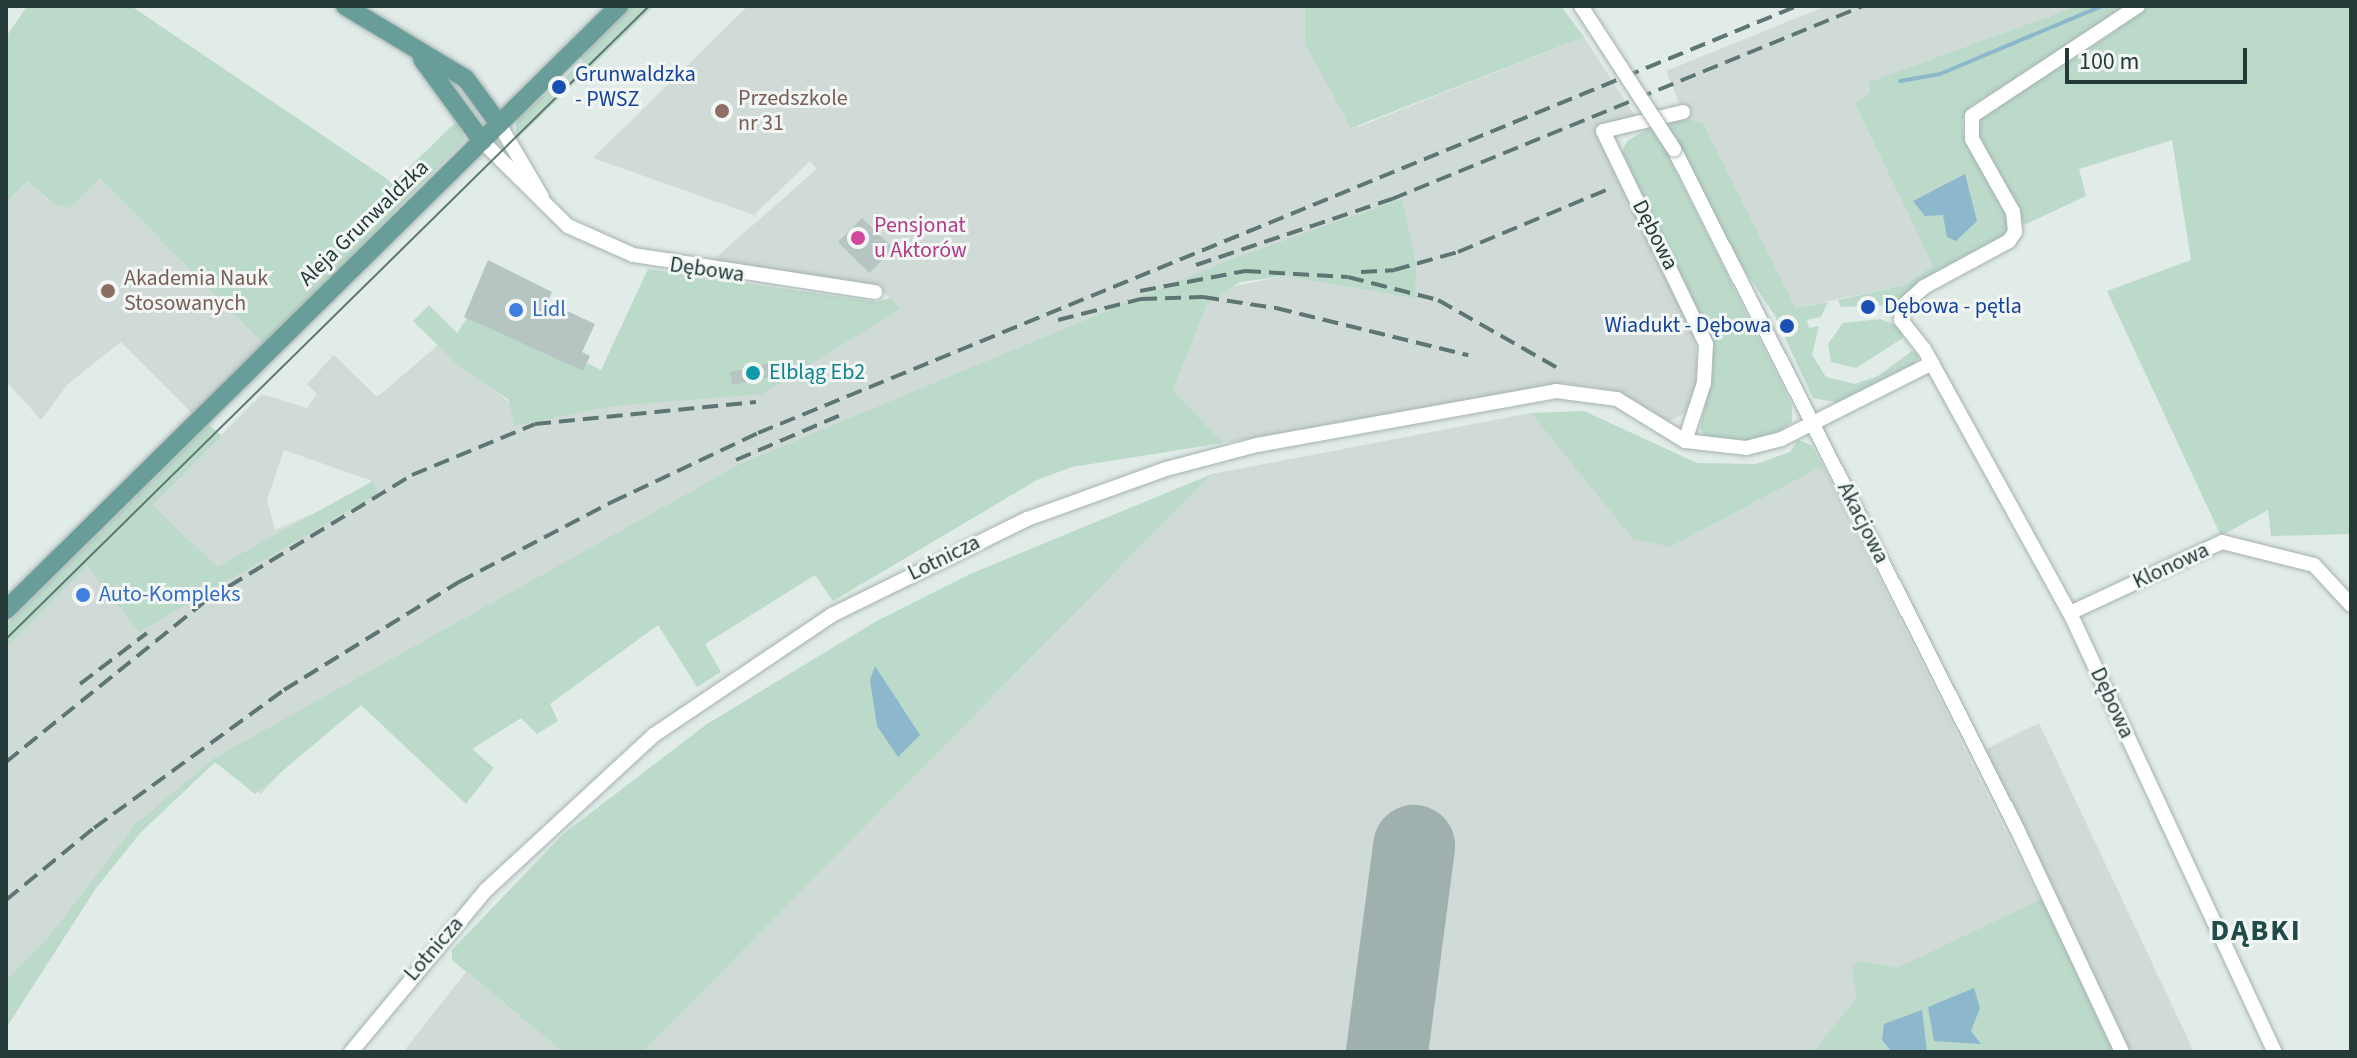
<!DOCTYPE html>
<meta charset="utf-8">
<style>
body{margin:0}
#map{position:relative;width:2357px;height:1058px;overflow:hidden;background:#e1ebe8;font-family:"Source Sans 3",sans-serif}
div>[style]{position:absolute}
.built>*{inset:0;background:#d0dad7}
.green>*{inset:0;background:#bcdaca}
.water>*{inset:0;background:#8db7cc}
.stream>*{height:4px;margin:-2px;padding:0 2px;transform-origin:2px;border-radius:2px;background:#8db7cc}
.runway>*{height:82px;margin:-41px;padding:0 41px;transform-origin:41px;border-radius:41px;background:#9fb0ae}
.building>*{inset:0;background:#b7c5c2}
.roads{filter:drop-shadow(0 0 2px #a4b2b0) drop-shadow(0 0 2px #a4b2b0)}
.minor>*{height:14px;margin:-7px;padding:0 7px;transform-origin:7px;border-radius:7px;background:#fff}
.major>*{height:18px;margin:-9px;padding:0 9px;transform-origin:9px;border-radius:9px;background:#699d99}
.tram>*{height:2px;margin:-1px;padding:0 1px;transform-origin:1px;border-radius:1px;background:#5d7674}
.rail>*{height:4px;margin-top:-2px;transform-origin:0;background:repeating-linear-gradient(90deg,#5d7674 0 16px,transparent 0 24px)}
.bridges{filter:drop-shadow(0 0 2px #a4b2b0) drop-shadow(0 0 2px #a4b2b0)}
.minor-bridge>*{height:14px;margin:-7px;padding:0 7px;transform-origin:7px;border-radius:7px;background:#fff}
.dots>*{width:22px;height:22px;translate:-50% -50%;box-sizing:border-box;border:4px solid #f2f7f6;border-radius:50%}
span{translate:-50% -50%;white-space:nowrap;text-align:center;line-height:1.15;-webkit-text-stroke:6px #f2f7f6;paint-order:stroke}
.transit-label{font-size:22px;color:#164399}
.left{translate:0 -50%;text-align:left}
.right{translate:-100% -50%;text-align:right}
.education-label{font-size:22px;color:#785e54}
.street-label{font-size:22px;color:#233a38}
.hotel-label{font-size:22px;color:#b23c85}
.shop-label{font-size:22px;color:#366cbe}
.culture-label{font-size:22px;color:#0d838f}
.district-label{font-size:30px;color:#214b48;font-weight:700;letter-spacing:2px}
.frame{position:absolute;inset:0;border:8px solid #233a38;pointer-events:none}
.scale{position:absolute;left:2065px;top:48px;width:182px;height:36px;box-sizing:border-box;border:4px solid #233a38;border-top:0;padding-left:10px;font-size:24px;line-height:28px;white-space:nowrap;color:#233a38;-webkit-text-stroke:6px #f2f7f6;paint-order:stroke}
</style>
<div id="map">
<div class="built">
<div style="clip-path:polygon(evenodd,748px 6px,1305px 6px,1305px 44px,1358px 127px,1584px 37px,1635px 116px,1597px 134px,1694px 328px,1698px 378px,1688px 412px,1667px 422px,1613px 390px,1565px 383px,1223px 443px,1173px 390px,1207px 304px,1222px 289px,1284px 276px,1417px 293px,1270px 257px,361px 705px,295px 757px,261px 794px,215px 762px,140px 833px,96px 888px,6px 1028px,6px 649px,87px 566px,217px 568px,151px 505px,262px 394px,307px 408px,317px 394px,307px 384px,334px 355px,377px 397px,438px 345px,509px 402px,900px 309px,878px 286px,705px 267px,817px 169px,810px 161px,754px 215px,593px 158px,748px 6px,284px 450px,372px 481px,376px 487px,275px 530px,267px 500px,284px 450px)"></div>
<div style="clip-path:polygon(1826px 6px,2077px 6px,1869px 82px,1870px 92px,1855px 104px,1933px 266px,1905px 285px,1796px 308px,1703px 123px,1686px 119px,1666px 71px)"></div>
<div style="clip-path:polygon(100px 179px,264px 344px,193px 414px,121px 342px,68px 384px,41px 420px,6px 381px,6px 203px,28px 181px,49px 201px)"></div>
<div style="clip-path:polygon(1531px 413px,1633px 538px,1670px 547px,1823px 466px,2116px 1052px,643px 1052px,1212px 474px)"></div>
<div style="clip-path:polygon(2039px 723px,2194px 1052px,2127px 1052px,1984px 750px)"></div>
<div style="clip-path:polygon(466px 972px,563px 1052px,403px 1052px)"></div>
</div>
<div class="green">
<div style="clip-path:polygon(27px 6px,131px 6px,393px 183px,458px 120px,465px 140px,264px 344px,100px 179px,71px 208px,53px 204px,28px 181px,6px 203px,6px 37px)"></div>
<div style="clip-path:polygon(630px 6px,654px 6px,516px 140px,516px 120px,583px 61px,579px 56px)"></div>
<div style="clip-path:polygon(1305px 6px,1561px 6px,1584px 37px,1351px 128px,1305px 44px)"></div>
<div style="clip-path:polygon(2077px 6px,2131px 6px,1971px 106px,1962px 122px,1965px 141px,2008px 218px,2006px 234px,1894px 305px,1841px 307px,1838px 300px,1905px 285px,1933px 266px,1855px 104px,1870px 92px,1869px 82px)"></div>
<div style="clip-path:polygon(2149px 6px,2351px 6px,2351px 534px,2271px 536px,2268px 510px,2221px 536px,2107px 291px,2191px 260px,2172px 140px,2079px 169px,2086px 196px,2024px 225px,1976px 135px,1984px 110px,2082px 54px)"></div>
<div style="clip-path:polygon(1686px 119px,1703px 123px,1796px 308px,1828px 302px,1821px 317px,1807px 320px,1809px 328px,1819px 326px,1812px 355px,1826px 377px,1855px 384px,1878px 376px,1912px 351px,1919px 355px,1914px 364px,1839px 403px,1813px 398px,1775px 316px,1734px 254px,1666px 122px)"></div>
<div style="clip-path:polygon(1653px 126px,1792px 405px,1792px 422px,1780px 431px,1745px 441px,1706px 436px,1700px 429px,1713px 367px,1709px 335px,1622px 152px,1627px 141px)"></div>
<div style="clip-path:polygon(1402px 199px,1416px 265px,1415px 298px,1284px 276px,1240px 282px,1207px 304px,1173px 390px,1223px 443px,1072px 467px,1037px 480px,833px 601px,815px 575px,705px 644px,721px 672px,697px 687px,658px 625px,550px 704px,558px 721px,537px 734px,521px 718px,472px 749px,494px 768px,466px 804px,361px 705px,255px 794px,215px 762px,140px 833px,96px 888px,6px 1028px,6px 980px,48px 938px,135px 825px,213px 759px,742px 463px,1232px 259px)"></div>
<div style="clip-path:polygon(648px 269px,876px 302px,891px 298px,900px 309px,762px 394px,613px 406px,514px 426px,509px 400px,459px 366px,413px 321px,429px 305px,457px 333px,467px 318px,583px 371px,587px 363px,601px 370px)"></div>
<div style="clip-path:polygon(1880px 319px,1900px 327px,1903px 338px,1856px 368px,1831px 362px,1828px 344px,1843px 323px)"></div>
<div style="clip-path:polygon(1584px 411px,1697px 463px,1756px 464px,1790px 452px,1798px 440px,1811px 445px,1823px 466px,1670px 547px,1633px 539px,1531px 413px)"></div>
<div style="clip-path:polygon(209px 425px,222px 436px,152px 505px,217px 567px,373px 481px,379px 493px,139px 632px,87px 566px,6px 649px,6px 625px)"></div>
<div style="clip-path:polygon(1212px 474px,643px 1052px,563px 1052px,452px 960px,452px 950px,563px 834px,707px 724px,875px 622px,970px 574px)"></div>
<div style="clip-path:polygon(2044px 898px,2116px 1052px,1813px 1052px,1857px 998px,1852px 968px,1859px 961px,1897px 968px)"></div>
</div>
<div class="water">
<div style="clip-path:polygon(1965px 174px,1977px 221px,1956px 241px,1947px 237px,1943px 215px,1925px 216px,1913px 201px)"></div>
<div style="clip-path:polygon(875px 666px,920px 735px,898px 757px,877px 726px,870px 680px)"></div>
<div style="clip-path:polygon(1974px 988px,1980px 1008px,1971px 1031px,1981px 1044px,1934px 1041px,1928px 1007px)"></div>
<div style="clip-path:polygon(1922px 1010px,1927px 1052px,1892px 1052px,1882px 1040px,1884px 1024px)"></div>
</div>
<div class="stream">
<div style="left:1900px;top:81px;width:41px;rotate:-9.9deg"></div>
<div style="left:1940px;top:74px;width:176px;rotate:-22.8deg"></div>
</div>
<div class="runway">
<div style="left:1387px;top:1052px;width:208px;rotate:-82.5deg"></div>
</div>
<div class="building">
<div style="clip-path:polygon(862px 218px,894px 249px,869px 273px,838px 242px)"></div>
<div style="clip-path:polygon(488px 260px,552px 292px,548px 302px,595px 324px,582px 352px,590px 356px,583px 371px,464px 317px)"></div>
<div style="clip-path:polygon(774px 362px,777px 375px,732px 385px,730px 372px)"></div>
</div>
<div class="roads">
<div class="minor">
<div style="left:2138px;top:6px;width:199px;rotate:146.5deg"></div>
<div style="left:1972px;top:116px;width:23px;rotate:90deg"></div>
<div style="left:1972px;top:139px;width:84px;rotate:60.7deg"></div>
<div style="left:2013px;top:212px;width:20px;rotate:84deg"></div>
<div style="left:2015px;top:232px;width:11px;rotate:124deg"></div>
<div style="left:2009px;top:241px;width:97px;rotate:151.6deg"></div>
<div style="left:1924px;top:287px;width:27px;rotate:138deg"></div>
<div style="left:1904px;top:305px;width:15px;rotate:101deg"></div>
<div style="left:1901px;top:320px;width:37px;rotate:52deg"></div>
<div style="left:1924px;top:349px;width:302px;rotate:61.1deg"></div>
<div style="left:2070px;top:613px;width:485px;rotate:65deg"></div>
<div style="left:1683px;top:112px;width:82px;rotate:166.6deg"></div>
<div style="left:1603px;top:131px;width:237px;rotate:64.2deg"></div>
<div style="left:1706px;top:344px;width:39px;rotate:93deg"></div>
<div style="left:1704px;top:383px;width:61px;rotate:108.1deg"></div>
<div style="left:499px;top:124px;width:85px;rotate:59.5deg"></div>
<div style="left:482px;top:141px;width:121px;rotate:44.7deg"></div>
<div style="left:568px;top:226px;width:71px;rotate:24deg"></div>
<div style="left:633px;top:255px;width:245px;rotate:8.7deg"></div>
<div style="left:1674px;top:149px;width:766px;rotate:63.23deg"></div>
<div style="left:2019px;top:833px;width:242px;rotate:64.8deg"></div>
<div style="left:2070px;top:613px;width:168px;rotate:-25deg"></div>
<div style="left:2222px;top:542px;width:95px;rotate:14deg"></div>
<div style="left:2314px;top:565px;width:54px;rotate:47.2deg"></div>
<div style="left:351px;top:1052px;width:211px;rotate:-50.2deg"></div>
<div style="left:486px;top:890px;width:229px;rotate:-42.7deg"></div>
<div style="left:654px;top:735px;width:215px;rotate:-34deg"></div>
<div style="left:832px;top:615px;width:217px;rotate:-26.2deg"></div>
<div style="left:1027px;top:519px;width:148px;rotate:-19.8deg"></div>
<div style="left:1166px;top:469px;width:94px;rotate:-14.8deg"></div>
<div style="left:1257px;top:445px;width:304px;rotate:-10.2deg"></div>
<div style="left:1556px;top:391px;width:62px;rotate:7.5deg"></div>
<div style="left:1617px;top:399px;width:80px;rotate:31.7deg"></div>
<div style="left:1685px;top:441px;width:61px;rotate:6.5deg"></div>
<div style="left:1746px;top:448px;width:36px;rotate:-14deg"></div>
<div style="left:1781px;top:439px;width:169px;rotate:-26.7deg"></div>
</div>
<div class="major">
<div style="left:345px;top:6px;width:141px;rotate:31.1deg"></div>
<div style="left:466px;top:79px;width:56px;rotate:53.7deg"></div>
<div style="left:422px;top:59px;width:102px;rotate:53.8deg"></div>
<div style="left:6px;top:610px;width:861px;rotate:-44.58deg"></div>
</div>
</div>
<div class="tram">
<div style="left:6px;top:639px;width:902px;rotate:-44.55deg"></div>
</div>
<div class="rail">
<div style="left:1196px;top:265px;width:207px;rotate:-18.6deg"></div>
<div style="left:1392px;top:199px;width:509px;rotate:-22.28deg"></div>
<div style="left:1361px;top:272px;width:33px;rotate:-3deg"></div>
<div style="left:1394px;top:270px;width:66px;rotate:-15.7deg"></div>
<div style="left:1458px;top:252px;width:160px;rotate:-22.7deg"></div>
<div style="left:1140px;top:291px;width:107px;rotate:-10.8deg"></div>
<div style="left:1245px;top:271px;width:103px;rotate:3.3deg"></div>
<div style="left:1348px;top:277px;width:93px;rotate:14.3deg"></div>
<div style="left:1438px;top:300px;width:136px;rotate:29.6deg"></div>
<div style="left:1058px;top:320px;width:86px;rotate:-14.2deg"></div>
<div style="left:1141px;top:299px;width:62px;rotate:-1.8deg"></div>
<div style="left:1203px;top:297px;width:74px;rotate:8.6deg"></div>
<div style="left:1276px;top:308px;width:198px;rotate:13.8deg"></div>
<div style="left:736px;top:460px;width:116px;rotate:-23.3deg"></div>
<div style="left:80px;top:684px;width:84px;rotate:-37.3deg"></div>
<div style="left:6px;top:762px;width:260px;rotate:-38.9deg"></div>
<div style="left:208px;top:599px;width:239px;rotate:-31.3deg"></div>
<div style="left:412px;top:475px;width:133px;rotate:-22.5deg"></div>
<div style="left:535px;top:424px;width:222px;rotate:-5.7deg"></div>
<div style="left:6px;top:900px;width:114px;rotate:-39.3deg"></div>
<div style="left:94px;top:828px;width:235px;rotate:-36deg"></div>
<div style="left:284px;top:690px;width:206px;rotate:-31.7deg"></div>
<div style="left:459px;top:582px;width:173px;rotate:-27.6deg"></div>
<div style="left:612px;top:502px;width:161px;rotate:-25.3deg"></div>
<div style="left:758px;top:433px;width:1123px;rotate:-22.34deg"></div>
</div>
<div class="bridges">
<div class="minor-bridge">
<div style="left:1581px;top:6px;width:171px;rotate:57deg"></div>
</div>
</div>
<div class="dots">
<div style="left:559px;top:87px;background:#1a4fb4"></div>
<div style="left:722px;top:111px;background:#8d6e63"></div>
<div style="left:858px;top:238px;background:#d1479c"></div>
<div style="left:108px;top:291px;background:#8d6e63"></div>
<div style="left:1868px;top:307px;background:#1a4fb4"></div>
<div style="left:516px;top:310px;background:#3f7fe0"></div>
<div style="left:1787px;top:326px;background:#1a4fb4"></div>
<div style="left:753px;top:373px;background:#0f9aa8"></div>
<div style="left:83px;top:595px;background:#3f7fe0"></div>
</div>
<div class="transit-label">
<span class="left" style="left:575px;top:87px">Grunwaldzka<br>- PWSZ</span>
<span class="left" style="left:1884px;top:307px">Dębowa - pętla</span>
<span class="right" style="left:1771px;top:326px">Wiadukt - Dębowa</span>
</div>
<div class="education-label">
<span class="left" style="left:738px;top:111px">Przedszkole<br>nr 31</span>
<span class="left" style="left:124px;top:291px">Akademia Nauk<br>Stosowanych</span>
</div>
<div class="street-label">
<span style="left:364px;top:223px;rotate:-44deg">Aleja Grunwaldzka</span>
<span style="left:1655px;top:235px;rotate:63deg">Dębowa</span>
<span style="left:707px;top:270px;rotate:8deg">Dębowa</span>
<span style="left:1863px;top:523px;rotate:63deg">Akacjowa</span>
<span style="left:944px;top:558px;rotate:-26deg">Lotnicza</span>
<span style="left:2171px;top:566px;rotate:-25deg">Klonowa</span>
<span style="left:2112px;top:703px;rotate:65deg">Dębowa</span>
<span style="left:434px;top:949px;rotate:-49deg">Lotnicza</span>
</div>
<div class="hotel-label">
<span class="left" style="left:874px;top:238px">Pensjonat<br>u Aktorów</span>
</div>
<div class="shop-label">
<span class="left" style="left:532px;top:310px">Lidl</span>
<span class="left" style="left:99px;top:595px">Auto-Kompleks</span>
</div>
<div class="culture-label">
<span class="left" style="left:769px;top:373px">Elbląg Eb2</span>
</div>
<div class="district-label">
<span style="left:2256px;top:931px">DĄBKI</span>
</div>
<div class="frame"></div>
<div class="scale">100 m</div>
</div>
